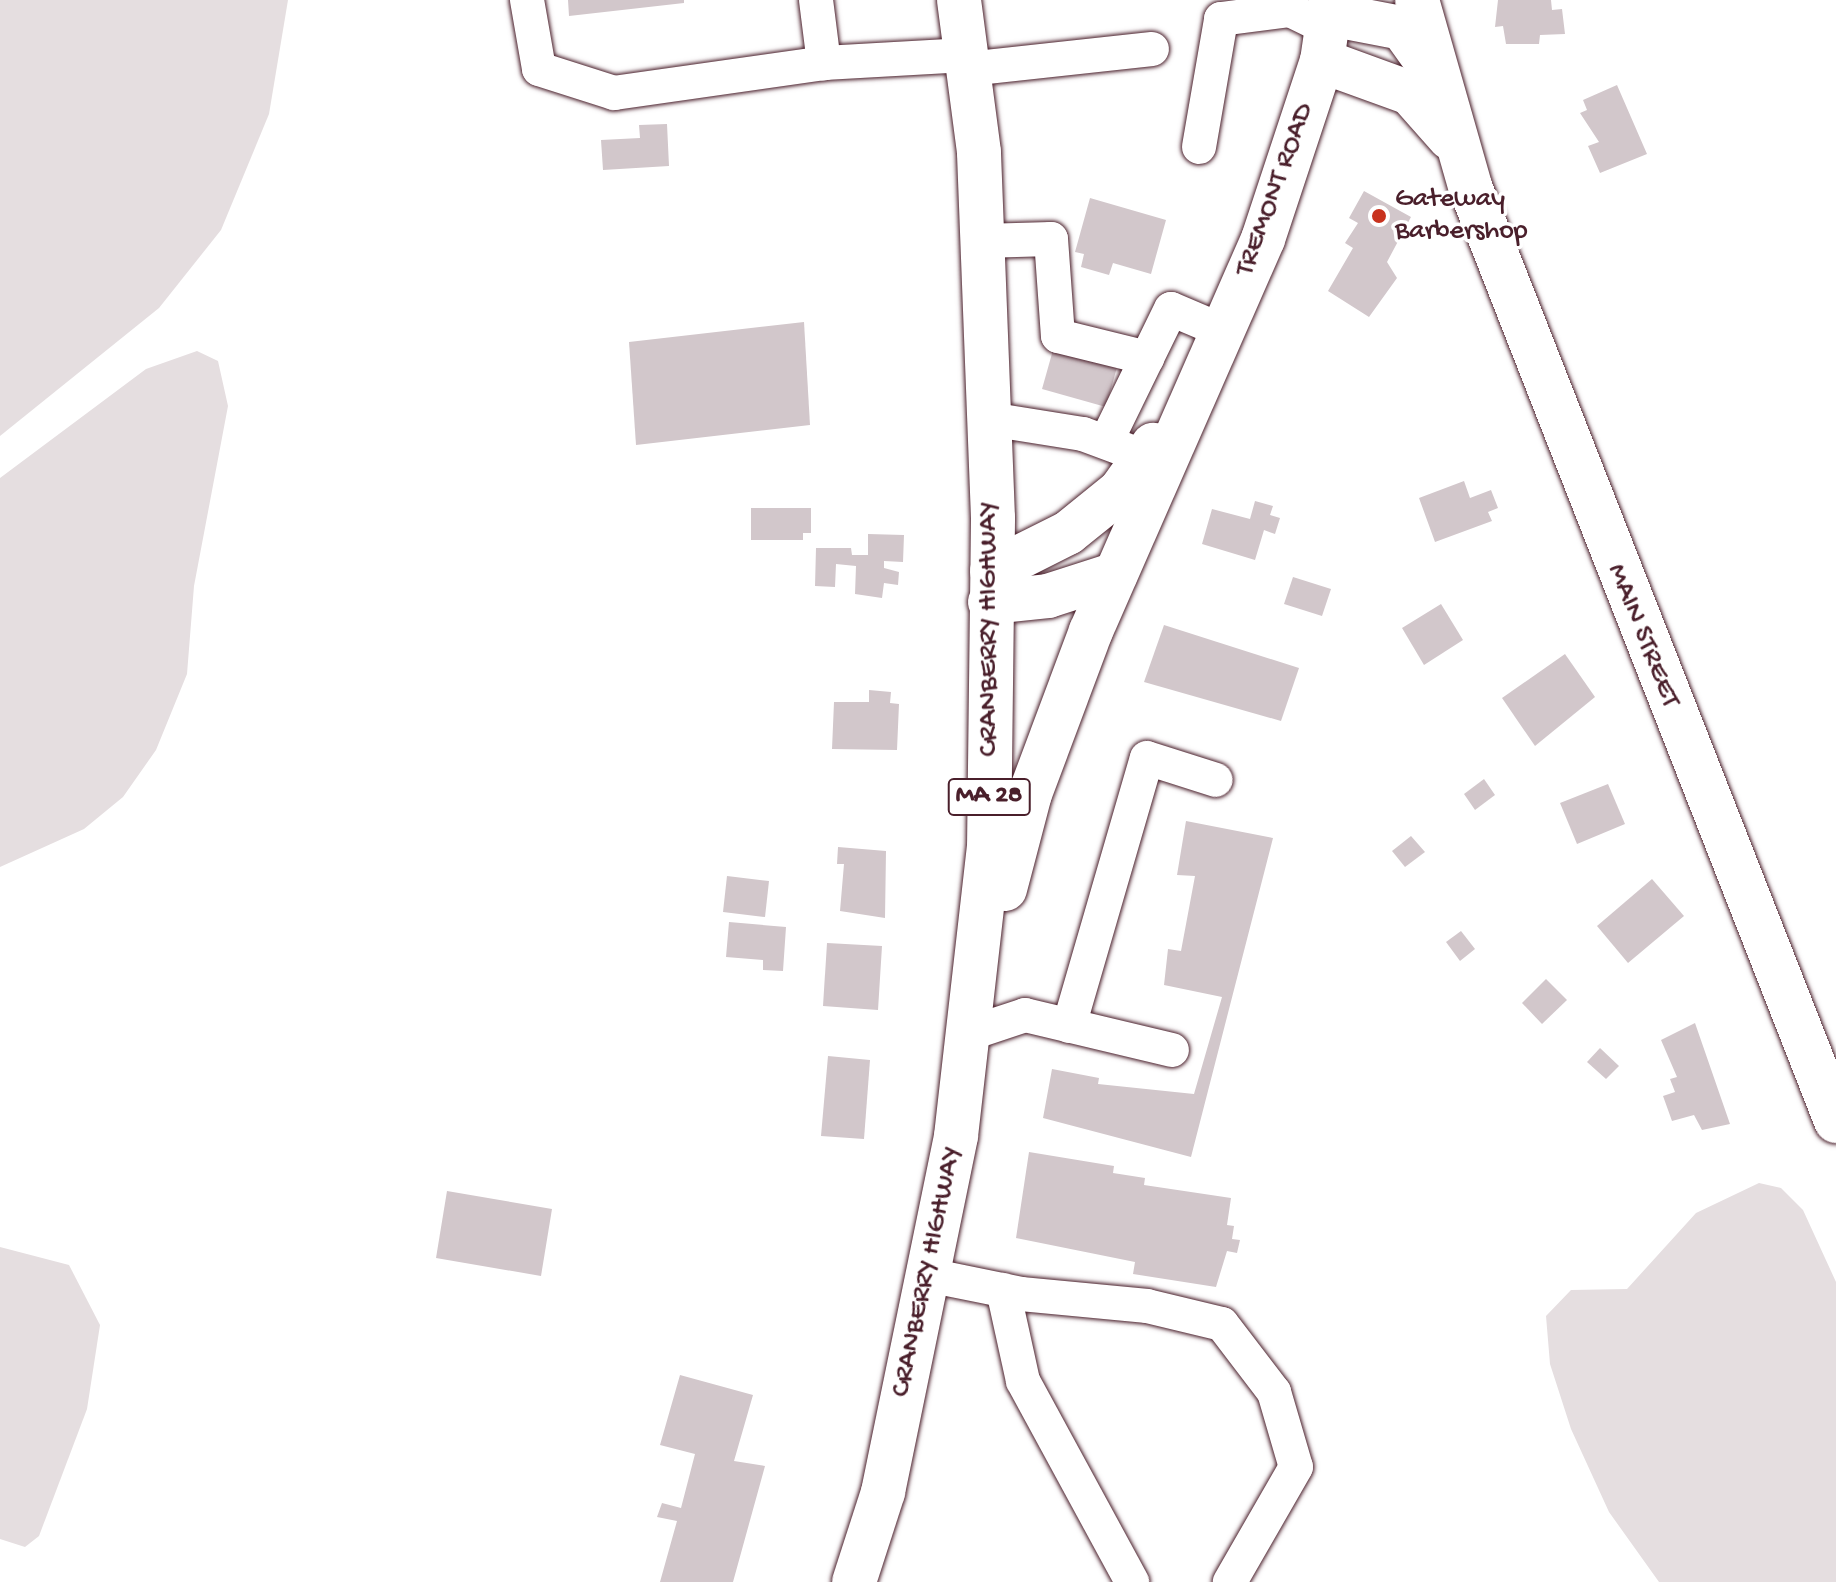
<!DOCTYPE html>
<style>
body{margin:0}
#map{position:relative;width:1836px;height:1582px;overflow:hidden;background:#fff;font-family:"Gochi Hand",sans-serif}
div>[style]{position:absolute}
.green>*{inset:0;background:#e5dee0}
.building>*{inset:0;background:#d2c7cb}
.roads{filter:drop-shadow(0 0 2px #4a1f2b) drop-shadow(0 0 2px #4a1f2b)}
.minor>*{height:34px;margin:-17px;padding:0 17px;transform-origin:17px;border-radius:17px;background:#fff}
.major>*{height:44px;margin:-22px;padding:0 22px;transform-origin:22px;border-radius:22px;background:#fff}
.dots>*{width:22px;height:22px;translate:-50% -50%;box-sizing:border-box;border:4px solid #fff;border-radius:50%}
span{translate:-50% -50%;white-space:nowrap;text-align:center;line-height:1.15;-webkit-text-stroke:7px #fff;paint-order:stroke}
.shield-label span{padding:2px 6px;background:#fff;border:2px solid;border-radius:6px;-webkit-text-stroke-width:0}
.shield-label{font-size:26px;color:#4a1f2b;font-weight:700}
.street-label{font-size:28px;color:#4a1f2b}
.poi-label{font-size:28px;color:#4a1f2b}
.left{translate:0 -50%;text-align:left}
</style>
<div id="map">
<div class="green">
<div style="clip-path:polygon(0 0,288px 0,269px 114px,221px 230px,159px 308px,0 436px)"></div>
<div style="clip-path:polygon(197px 351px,218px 361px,228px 406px,194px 586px,187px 674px,156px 750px,123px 797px,84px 829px,0 867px,0 478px,146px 369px)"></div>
<div style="clip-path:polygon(1759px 1183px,1781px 1188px,1803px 1210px,1836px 1282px,1836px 1582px,1659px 1582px,1609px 1512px,1571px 1429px,1550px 1364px,1546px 1316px,1571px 1290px,1627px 1289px,1696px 1213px)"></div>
<div style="clip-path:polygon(0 1247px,69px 1265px,100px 1325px,87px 1409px,39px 1536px,25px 1547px,0 1539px)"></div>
</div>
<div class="building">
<div style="clip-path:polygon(568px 0,684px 0,684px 3px,569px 16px)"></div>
<div style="clip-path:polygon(1498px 0,1551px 0,1552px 10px,1562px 9px,1565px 34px,1540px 35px,1539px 44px,1506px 44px,1503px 26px,1495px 27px)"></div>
<div style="clip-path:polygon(1617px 85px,1647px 154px,1600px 173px,1588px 146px,1599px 142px,1580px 113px,1587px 110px,1583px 100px)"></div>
<div style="clip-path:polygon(667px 124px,669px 166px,603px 170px,601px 140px,640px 138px,639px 125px)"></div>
<div style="clip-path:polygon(1364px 191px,1411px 217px,1387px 262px,1397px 278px,1369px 317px,1328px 291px,1353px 248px,1345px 243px,1358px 223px,1349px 218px)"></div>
<div style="clip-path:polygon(1090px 198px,1166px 220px,1151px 274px,1113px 263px,1109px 275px,1081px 267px,1084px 254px,1075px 252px)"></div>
<div style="clip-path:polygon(804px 322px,810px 425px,636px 445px,629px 342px)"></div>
<div style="clip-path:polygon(1053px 350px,1117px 367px,1106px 407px,1042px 389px)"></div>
<div style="clip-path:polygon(1464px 481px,1470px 498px,1491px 490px,1498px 508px,1488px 512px,1492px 521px,1435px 542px,1419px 498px)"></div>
<div style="clip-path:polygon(1255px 501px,1273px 506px,1270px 515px,1280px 518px,1275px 534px,1264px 530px,1255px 560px,1202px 544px,1212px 509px,1250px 519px)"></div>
<div style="clip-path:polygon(751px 508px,811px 508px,811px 533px,803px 533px,803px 540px,751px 540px)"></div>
<div style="clip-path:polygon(868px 534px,904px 535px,903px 562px,884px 561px,884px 568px,899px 572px,898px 585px,884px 583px,882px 598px,855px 594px,856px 566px,836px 564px,835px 587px,815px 586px,816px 548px,851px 548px,852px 555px,868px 555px)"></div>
<div style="clip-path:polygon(1293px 577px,1331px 589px,1322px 616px,1284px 604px)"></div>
<div style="clip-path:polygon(1441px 604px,1463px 640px,1424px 665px,1402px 628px)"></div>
<div style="clip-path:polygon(1164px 625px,1299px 668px,1281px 721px,1144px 682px)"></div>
<div style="clip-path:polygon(1565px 654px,1595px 697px,1535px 746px,1502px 698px)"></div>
<div style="clip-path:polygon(869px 690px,891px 692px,890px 703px,899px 704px,897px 750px,832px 749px,834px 702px,869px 702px)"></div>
<div style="clip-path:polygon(1484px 779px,1495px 795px,1475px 810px,1464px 794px)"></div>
<div style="clip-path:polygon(1608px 784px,1625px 824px,1577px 844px,1560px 803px)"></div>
<div style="clip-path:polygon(1186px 821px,1273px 838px,1191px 1157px,1043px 1118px,1052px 1069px,1099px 1078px,1098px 1084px,1194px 1094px,1222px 997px,1164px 985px,1168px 949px,1181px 951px,1195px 876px,1177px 875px)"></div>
<div style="clip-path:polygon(1411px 836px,1425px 852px,1405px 867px,1392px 851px)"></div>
<div style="clip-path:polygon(838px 847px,886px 851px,885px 918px,840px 911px,844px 864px,837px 864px)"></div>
<div style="clip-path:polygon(727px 876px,769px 881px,765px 917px,723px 912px)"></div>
<div style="clip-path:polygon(1652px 879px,1684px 916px,1628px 963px,1597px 926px)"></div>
<div style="clip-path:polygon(729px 922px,786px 927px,783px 971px,763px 970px,763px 960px,726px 957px)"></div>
<div style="clip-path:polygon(1461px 931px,1475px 949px,1460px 961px,1446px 942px)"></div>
<div style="clip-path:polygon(827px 943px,882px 946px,878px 1010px,823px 1006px)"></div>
<div style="clip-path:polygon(1546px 979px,1567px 1000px,1542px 1024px,1522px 1003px)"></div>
<div style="clip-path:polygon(1695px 1023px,1730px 1124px,1702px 1130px,1694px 1115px,1672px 1121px,1663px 1096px,1675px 1092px,1670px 1079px,1677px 1077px,1661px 1040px)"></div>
<div style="clip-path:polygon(1600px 1048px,1619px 1066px,1606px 1079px,1587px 1062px)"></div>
<div style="clip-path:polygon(828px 1056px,870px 1060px,864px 1139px,821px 1136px)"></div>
<div style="clip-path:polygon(1029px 1152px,1114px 1166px,1113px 1173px,1145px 1178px,1144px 1185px,1231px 1198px,1227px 1225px,1234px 1226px,1232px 1239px,1240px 1240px,1237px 1253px,1227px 1251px,1216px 1287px,1133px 1274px,1135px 1262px,1016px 1238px)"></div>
<div style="clip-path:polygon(447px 1191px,552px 1209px,541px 1276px,436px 1258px)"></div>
<div style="clip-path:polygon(680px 1375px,753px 1395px,734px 1461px,765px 1466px,733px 1582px,660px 1582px,677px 1521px,657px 1517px,662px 1503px,681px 1508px,695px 1454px,660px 1445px)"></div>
</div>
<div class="roads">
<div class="minor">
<div style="left:527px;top:0;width:70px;rotate:80.1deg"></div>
<div style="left:539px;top:69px;width:79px;rotate:17.7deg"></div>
<div style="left:614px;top:93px;width:212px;rotate:-8.1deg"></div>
<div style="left:816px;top:0;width:64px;rotate:82.8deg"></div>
<div style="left:824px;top:63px;width:142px;rotate:-3.2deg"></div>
<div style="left:968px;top:69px;width:185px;rotate:-6.2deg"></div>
<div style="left:1199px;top:147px;width:130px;rotate:-80.2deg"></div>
<div style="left:1221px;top:19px;width:70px;rotate:-7.4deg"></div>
<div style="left:1290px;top:10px;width:41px;rotate:25.9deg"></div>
<div style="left:982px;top:241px;width:69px;rotate:-1.7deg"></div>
<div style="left:1051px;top:239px;width:97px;rotate:85.9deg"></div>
<div style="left:1058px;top:336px;width:92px;rotate:13.9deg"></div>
<div style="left:989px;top:419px;width:95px;rotate:9.1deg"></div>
<div style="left:1083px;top:434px;width:46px;rotate:20.4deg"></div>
<div style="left:1106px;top:442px;width:148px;rotate:-64deg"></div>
<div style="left:1171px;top:309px;width:56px;rotate:22.9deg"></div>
<div style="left:1069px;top:1026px;width:279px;rotate:-73.8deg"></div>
<div style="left:1147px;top:758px;width:72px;rotate:17.7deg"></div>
<div style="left:968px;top:1034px;width:60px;rotate:-18.4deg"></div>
<div style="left:1025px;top:1015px;width:151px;rotate:13.4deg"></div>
<div style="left:928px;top:1275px;width:95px;rotate:11.5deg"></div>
<div style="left:1021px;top:1294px;width:127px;rotate:5.4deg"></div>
<div style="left:1147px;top:1306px;width:77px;rotate:13.5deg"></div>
<div style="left:1222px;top:1324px;width:86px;rotate:52.6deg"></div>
<div style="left:1274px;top:1392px;width:78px;rotate:73.7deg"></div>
<div style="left:1296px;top:1467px;width:133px;rotate:119.9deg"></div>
<div style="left:1003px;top:1290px;width:93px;rotate:77.6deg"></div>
<div style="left:1023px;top:1381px;width:229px;rotate:61.5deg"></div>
</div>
<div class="major">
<div style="left:1417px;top:0;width:197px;rotate:74.1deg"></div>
<div style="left:1471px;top:189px;width:1001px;rotate:68.61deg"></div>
<div style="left:1329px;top:14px;width:74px;rotate:10.9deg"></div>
<div style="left:1402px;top:28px;width:48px;rotate:54.3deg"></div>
<div style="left:1322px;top:61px;width:94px;rotate:20deg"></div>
<div style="left:1410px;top:93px;width:60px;rotate:48.4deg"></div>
<div style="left:992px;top:571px;width:85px;rotate:-26.6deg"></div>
<div style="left:1068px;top:533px;width:67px;rotate:-38.9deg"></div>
<div style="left:1120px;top:491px;width:57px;rotate:-54.3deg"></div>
<div style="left:990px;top:602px;width:58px;rotate:-5.9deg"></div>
<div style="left:1048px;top:596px;width:71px;rotate:-17.9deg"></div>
<div style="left:1005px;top:889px;width:98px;rotate:-75.3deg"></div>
<div style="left:1030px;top:794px;width:174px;rotate:-69.5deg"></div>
<div style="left:1091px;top:631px;width:428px;rotate:-66.3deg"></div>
<div style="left:1263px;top:239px;width:188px;rotate:-71.7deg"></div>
<div style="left:1322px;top:61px;width:62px;rotate:-81.6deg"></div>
<div style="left:854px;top:1582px;width:95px;rotate:-72.1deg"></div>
<div style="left:883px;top:1492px;width:363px;rotate:-78.4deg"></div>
<div style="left:956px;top:1136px;width:290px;rotate:-83.5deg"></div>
<div style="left:989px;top:848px;width:330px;rotate:-89.3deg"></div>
<div style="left:993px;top:518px;width:366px;rotate:-92.2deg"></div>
<div style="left:979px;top:152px;width:153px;rotate:-97.5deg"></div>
</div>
</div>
<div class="dots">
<div style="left:1379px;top:216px;background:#c8321e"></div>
</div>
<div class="shield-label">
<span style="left:989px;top:797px">MA 28</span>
</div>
<div class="street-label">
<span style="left:1276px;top:190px;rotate:-70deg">TREMONT ROAD</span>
<span style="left:990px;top:629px;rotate:-90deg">CRANBERRY HIGHWAY</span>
<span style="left:1642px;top:636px;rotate:68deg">MAIN STREET</span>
<span style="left:928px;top:1272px;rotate:-78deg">CRANBERRY HIGHWAY</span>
</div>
<div class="poi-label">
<span class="left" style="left:1395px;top:216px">Gateway<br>Barbershop</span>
</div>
</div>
